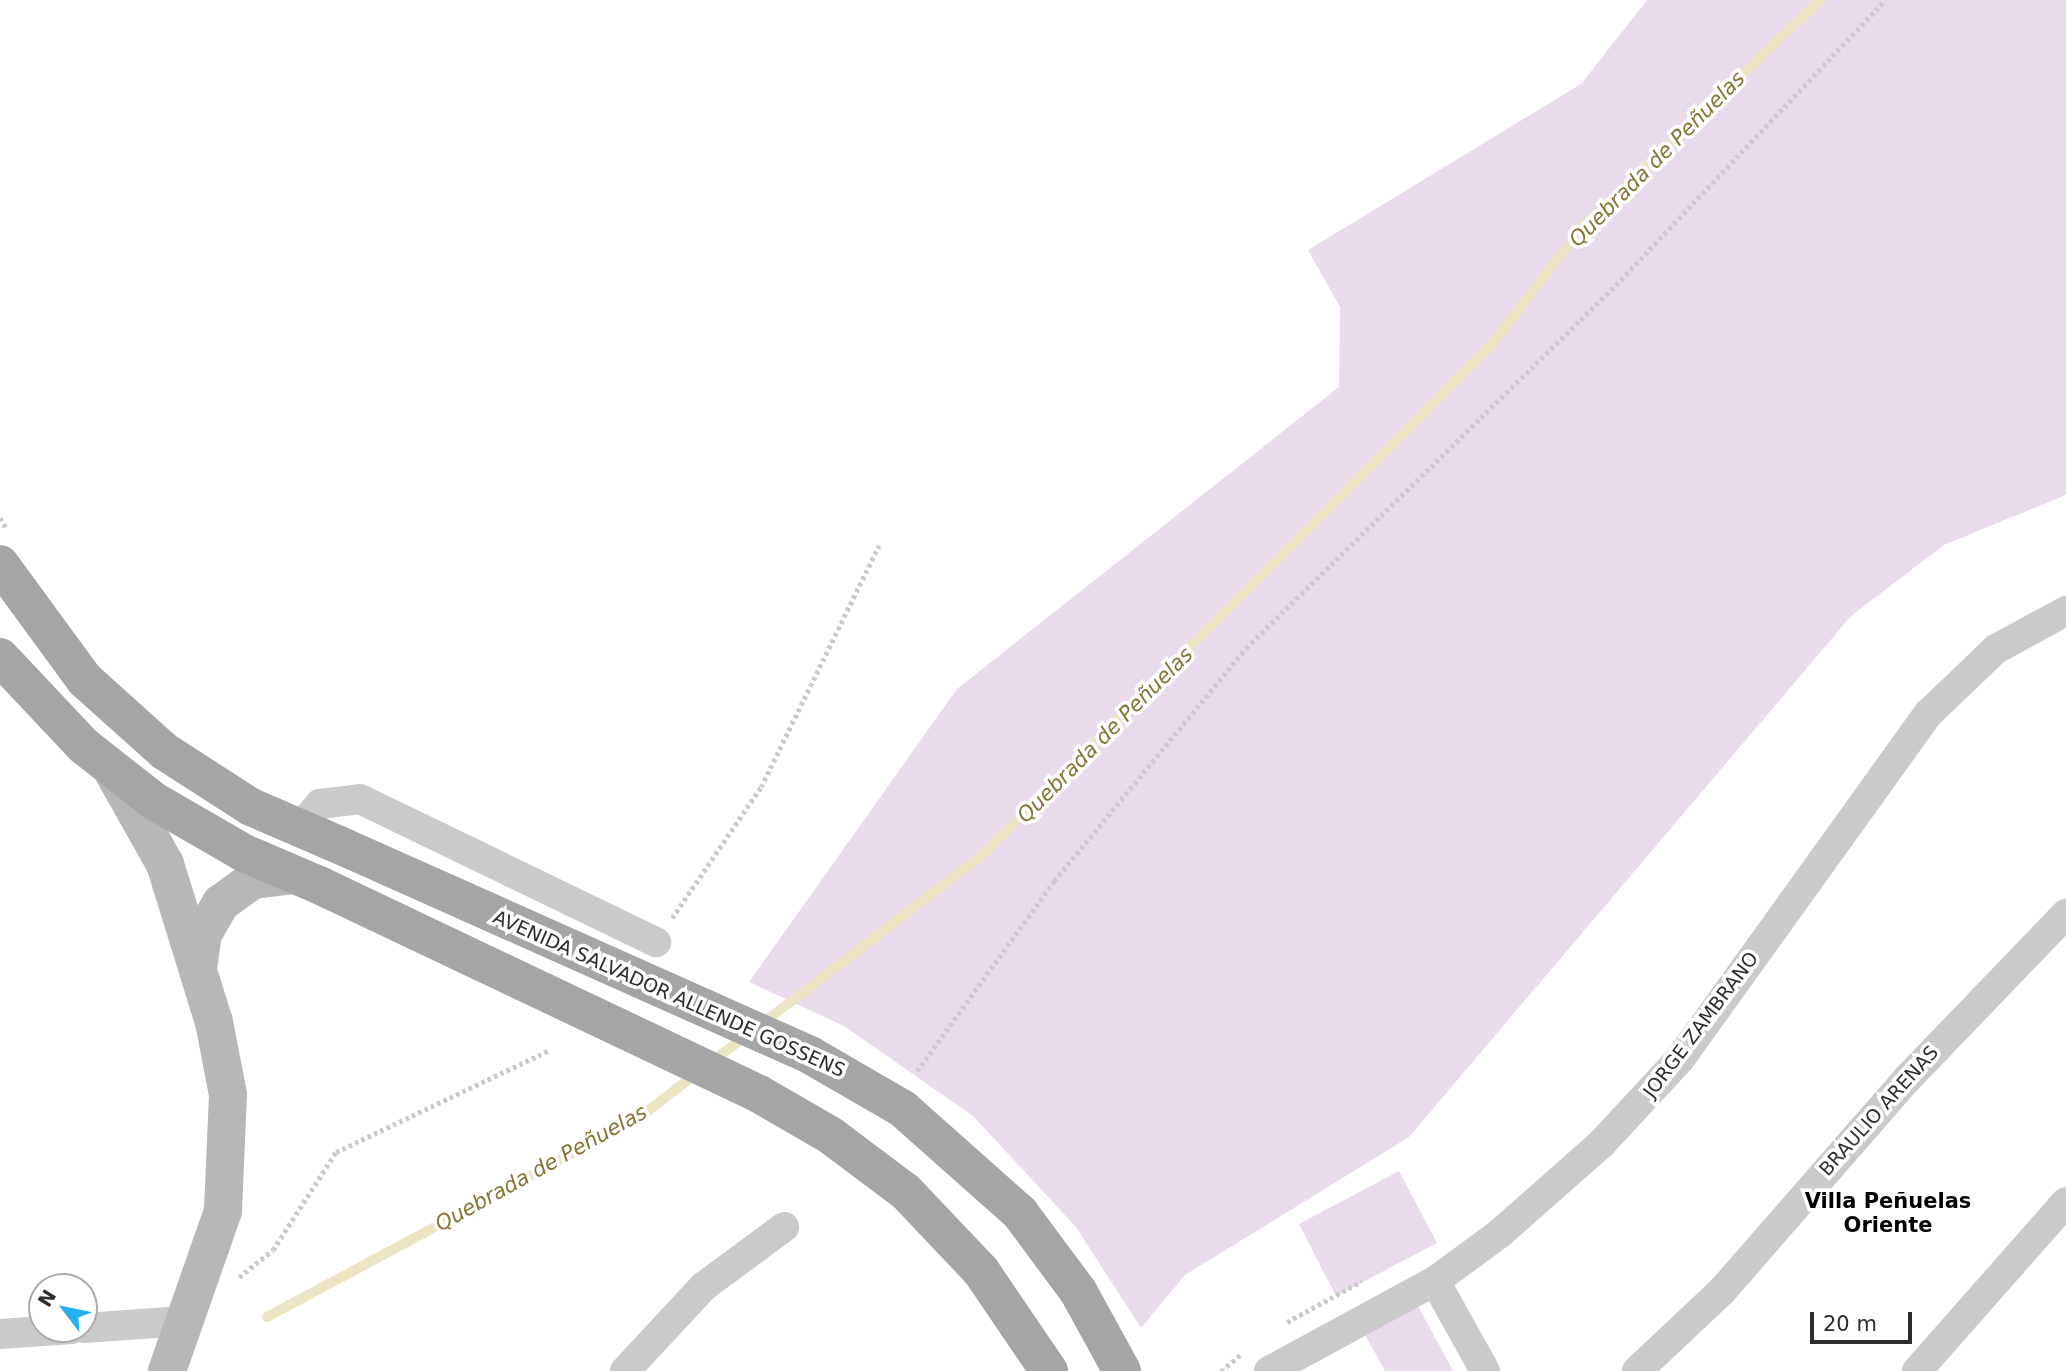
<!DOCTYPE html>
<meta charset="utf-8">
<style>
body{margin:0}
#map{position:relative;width:2066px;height:1371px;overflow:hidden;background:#fff;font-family:"DejaVu Sans",sans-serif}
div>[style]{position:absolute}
.green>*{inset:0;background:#e9daec}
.stream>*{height:10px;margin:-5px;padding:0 5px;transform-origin:5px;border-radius:5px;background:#ede4c4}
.path>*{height:4.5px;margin-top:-2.25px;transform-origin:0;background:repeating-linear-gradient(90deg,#cacaca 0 3.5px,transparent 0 7px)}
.minor>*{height:30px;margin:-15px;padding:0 15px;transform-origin:15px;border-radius:15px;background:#cacaca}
.secondary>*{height:38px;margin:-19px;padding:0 19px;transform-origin:19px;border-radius:19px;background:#b7b7b7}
.primary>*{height:38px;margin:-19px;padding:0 19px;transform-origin:19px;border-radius:19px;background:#a5a5a5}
.primary-bridge>*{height:38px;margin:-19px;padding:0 19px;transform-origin:19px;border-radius:19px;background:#a5a5a5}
span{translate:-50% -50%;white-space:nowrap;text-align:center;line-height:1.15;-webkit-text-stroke:7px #fff;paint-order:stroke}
.street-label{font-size:19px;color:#2d2d2d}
.water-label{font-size:21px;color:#877433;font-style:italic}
.neighbourhood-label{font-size:21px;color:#000;font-weight:700}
.north{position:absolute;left:28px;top:1273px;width:70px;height:70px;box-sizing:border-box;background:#fff;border:2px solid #ababab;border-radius:50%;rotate:302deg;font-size:19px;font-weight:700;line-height:28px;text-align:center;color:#2d2d2d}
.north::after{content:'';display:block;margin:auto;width:24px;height:32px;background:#24b0ef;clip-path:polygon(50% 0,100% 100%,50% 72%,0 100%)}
.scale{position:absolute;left:1810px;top:1312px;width:102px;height:32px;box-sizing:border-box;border:4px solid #2d2d2d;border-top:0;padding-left:9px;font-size:21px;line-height:24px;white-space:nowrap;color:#2d2d2d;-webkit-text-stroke:5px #fff;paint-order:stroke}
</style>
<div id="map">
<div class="green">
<div style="clip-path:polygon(1647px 0,2066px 0,2066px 495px,1944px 545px,1851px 616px,1409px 1137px,1185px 1275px,1141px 1328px,1076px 1227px,973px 1116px,844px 1026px,749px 982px,957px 689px,1339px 387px,1340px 307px,1308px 250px,1581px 84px)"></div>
<div style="clip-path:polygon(1399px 1171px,1437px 1243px,1336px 1296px,1299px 1224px)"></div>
<div style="clip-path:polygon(1417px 1304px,1453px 1371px,1385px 1371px,1364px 1333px)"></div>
</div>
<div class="stream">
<div style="left:760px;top:1025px;width:277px;rotate:-37.4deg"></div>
<div style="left:980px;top:857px;width:723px;rotate:-45.06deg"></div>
<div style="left:1491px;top:345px;width:153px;rotate:-52.2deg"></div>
<div style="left:1585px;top:224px;width:325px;rotate:-43.6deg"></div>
<div style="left:710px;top:1063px;width:46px;rotate:-37.1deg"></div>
<div style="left:267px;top:1317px;width:423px;rotate:-28.2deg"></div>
<div style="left:640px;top:1117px;width:72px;rotate:-37.7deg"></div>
</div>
<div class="path">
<div style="left:0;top:518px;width:13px;rotate:58deg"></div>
<div style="left:672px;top:918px;width:158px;rotate:-55.8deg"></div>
<div style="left:761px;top:787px;width:269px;rotate:-64deg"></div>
<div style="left:917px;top:1071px;width:234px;rotate:-54.2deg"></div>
<div style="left:1054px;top:881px;width:302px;rotate:-50.5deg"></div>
<div style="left:1246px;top:648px;width:511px;rotate:-44.45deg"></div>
<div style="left:1611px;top:290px;width:399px;rotate:-46.6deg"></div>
<div style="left:239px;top:1277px;width:43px;rotate:-38.5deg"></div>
<div style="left:273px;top:1250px;width:117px;rotate:-57.3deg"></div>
<div style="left:336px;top:1152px;width:235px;rotate:-25.5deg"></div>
<div style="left:1287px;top:1322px;width:85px;rotate:-28.7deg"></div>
<div style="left:1221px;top:1371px;width:25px;rotate:-40deg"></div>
</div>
<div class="minor">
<div style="left:298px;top:830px;width:34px;rotate:-50deg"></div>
<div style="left:320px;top:804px;width:40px;rotate:-7.1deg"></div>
<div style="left:360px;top:799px;width:329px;rotate:25.8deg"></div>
<div style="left:1435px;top:1281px;width:103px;rotate:60.9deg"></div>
<div style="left:84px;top:1328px;width:100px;rotate:-4deg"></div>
<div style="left:0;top:1334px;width:72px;rotate:-4deg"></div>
<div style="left:625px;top:1371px;width:115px;rotate:-47.1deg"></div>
<div style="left:703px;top:1287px;width:101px;rotate:-36.5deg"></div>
<div style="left:1269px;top:1371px;width:189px;rotate:-28.5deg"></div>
<div style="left:1435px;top:1281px;width:79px;rotate:-36.3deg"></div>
<div style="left:1499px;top:1234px;width:136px;rotate:-41.4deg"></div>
<div style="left:1601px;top:1144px;width:116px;rotate:-47.1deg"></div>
<div style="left:1680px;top:1059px;width:426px;rotate:-54.3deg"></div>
<div style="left:1929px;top:713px;width:93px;rotate:-43.7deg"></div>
<div style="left:1996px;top:649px;width:80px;rotate:-28.5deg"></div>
<div style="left:1637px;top:1371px;width:117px;rotate:-43.3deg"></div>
<div style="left:1722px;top:1291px;width:283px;rotate:-48.9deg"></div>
<div style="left:1908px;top:1078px;width:228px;rotate:-46.1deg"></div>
<div style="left:1917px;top:1371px;width:225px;rotate:-48.6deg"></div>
</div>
<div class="secondary">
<div style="left:112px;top:770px;width:108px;rotate:60.6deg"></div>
<div style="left:165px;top:864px;width:165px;rotate:72.8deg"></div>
<div style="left:214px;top:1022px;width:74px;rotate:79.1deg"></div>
<div style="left:228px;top:1095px;width:116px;rotate:92.5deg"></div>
<div style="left:223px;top:1211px;width:170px;rotate:109.3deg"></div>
<div style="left:198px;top:968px;width:34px;rotate:-82deg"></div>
<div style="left:203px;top:934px;width:36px;rotate:-60deg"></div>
<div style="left:221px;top:903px;width:39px;rotate:-36deg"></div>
<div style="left:253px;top:880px;width:38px;rotate:-7deg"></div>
</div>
<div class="primary">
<div style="left:0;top:564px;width:144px;rotate:53.8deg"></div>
<div style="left:85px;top:680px;width:106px;rotate:41.9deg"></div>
<div style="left:164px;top:751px;width:103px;rotate:32.8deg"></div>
<div style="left:251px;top:807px;width:103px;rotate:23.3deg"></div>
<div style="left:0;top:657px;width:122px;rotate:46.7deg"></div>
<div style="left:84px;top:746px;width:89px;rotate:38.2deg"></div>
<div style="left:154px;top:801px;width:104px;rotate:30deg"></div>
<div style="left:244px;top:853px;width:82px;rotate:23.1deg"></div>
<div style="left:759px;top:1094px;width:82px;rotate:30deg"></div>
<div style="left:830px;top:1135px;width:95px;rotate:36.9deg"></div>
<div style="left:906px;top:1192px;width:109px;rotate:46.5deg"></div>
<div style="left:981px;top:1271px;width:121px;rotate:55.8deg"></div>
</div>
<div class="primary-bridge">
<div style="left:346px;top:848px;width:508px;rotate:24.04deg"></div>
<div style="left:810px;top:1055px;width:108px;rotate:30.1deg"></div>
<div style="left:903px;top:1109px;width:157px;rotate:41.6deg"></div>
<div style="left:1020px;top:1213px;width:97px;rotate:53.4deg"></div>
<div style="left:1078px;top:1291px;width:91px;rotate:61.2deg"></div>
<div style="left:319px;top:885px;width:487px;rotate:25.4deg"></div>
</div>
<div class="street-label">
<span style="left:669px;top:994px;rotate:24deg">AVENIDA SALVADOR ALLENDE GOSSENS</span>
<span style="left:1701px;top:1025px;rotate:-53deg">JORGE ZAMBRANO</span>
<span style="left:1879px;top:1111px;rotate:-48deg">BRAULIO ARENAS</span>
</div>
<div class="water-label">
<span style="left:1657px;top:159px;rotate:-45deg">Quebrada de Peñuelas</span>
<span style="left:1105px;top:735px;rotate:-45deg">Quebrada de Peñuelas</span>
<span style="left:541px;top:1168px;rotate:-29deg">Quebrada de Peñuelas</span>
</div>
<div class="neighbourhood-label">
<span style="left:1888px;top:1213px">Villa Peñuelas<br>Oriente</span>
</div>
<div class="north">N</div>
<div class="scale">20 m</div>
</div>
